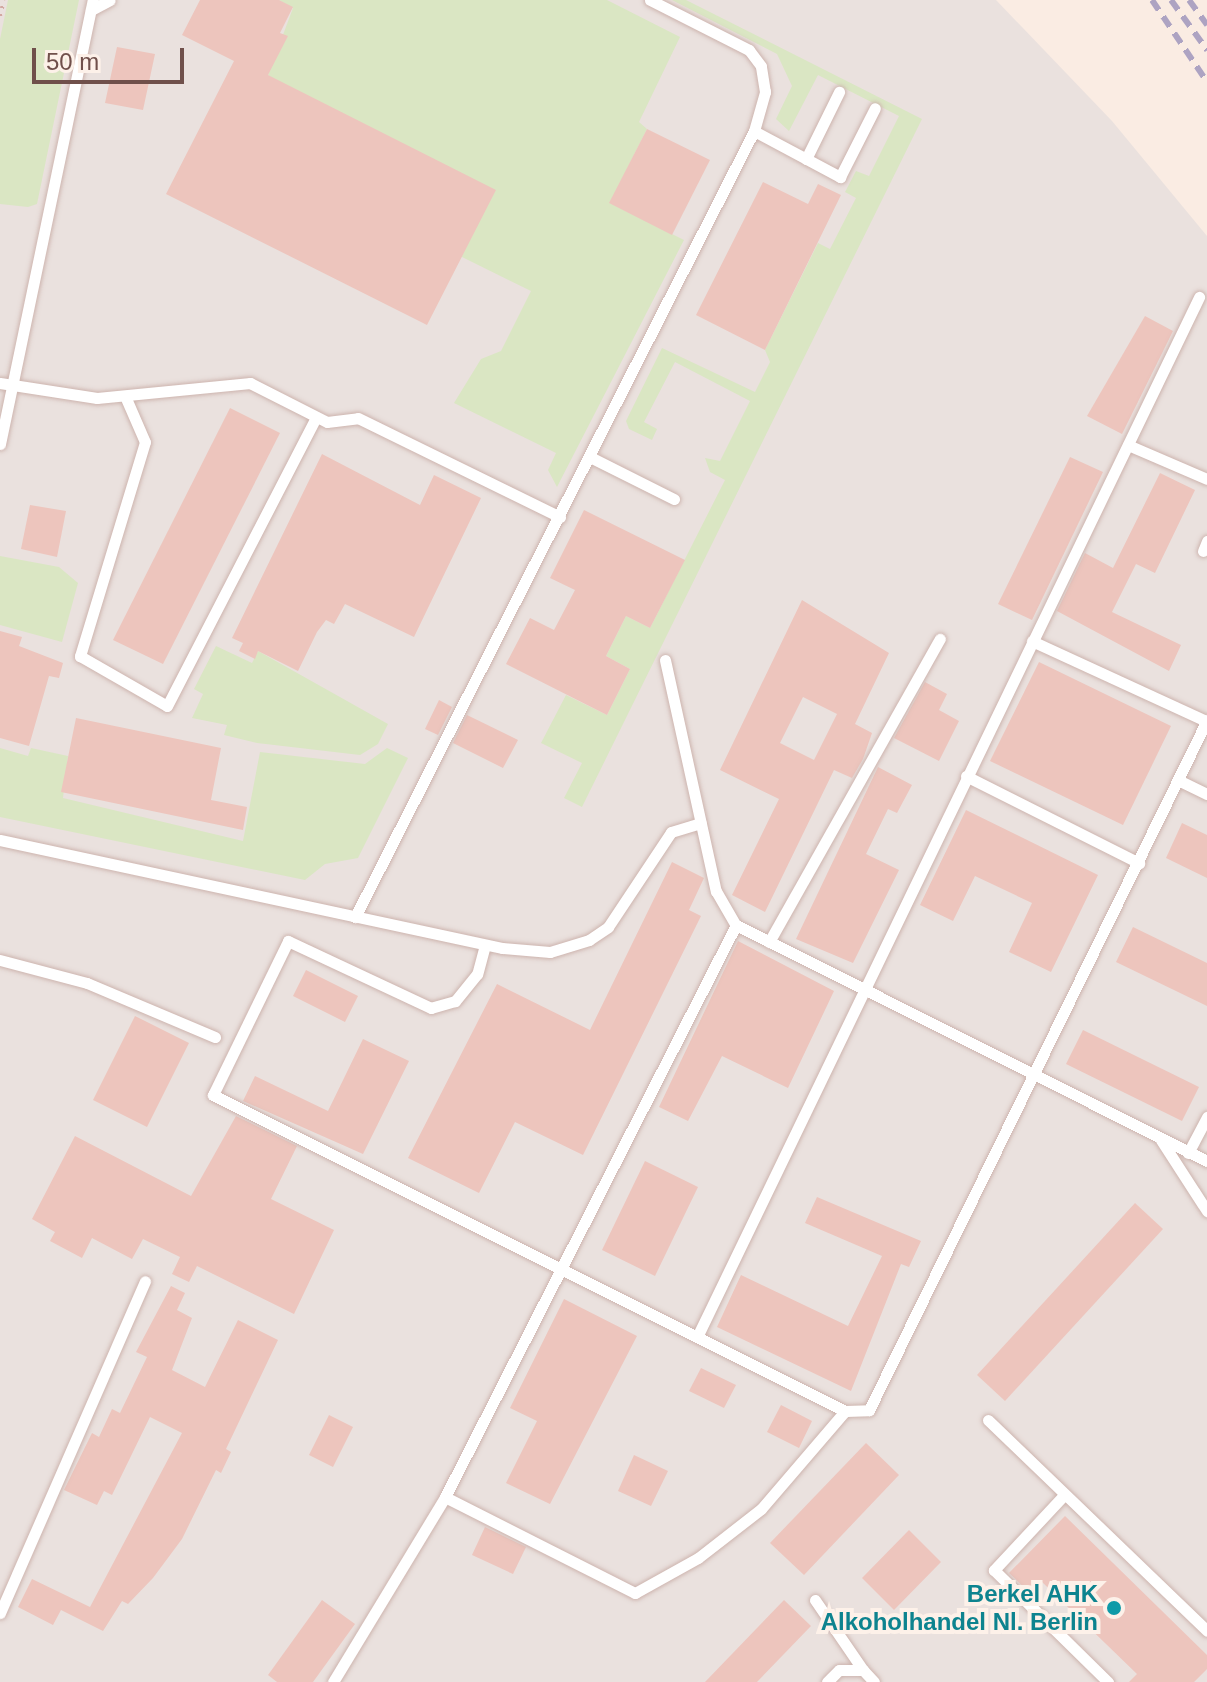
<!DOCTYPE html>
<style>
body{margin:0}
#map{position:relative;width:1207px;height:1682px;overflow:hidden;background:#faece3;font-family:Arial,sans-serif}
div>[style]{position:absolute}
.industrial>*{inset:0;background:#eae1de}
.green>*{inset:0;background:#dae6c3}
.building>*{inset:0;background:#edc5bd}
.path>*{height:4px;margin-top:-2px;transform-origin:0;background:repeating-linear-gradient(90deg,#d2a8a1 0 2px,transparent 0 8px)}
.roads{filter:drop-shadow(0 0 2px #cdb4ae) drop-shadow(0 0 2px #cdb4ae)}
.lane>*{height:11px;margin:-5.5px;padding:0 5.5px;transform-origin:5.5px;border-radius:5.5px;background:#fff}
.rail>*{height:6px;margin-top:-3px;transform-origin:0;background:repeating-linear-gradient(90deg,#ada3c2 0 12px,transparent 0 20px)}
.dots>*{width:22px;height:22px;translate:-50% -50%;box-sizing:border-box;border:4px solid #fdf1e9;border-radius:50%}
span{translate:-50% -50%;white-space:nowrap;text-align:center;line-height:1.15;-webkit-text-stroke:8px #fdf1e9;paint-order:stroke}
.culture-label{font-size:24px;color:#0d838f;font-weight:700}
.right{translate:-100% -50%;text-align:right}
.scale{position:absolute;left:32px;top:48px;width:152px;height:36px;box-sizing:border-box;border:4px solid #70504b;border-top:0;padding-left:10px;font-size:24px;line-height:28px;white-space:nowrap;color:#70504b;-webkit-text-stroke:6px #fdf1e9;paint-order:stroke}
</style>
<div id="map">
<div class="industrial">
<div style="clip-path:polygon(0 0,996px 0,1112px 121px,1207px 236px,1207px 1682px,0 1682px)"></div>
</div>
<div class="green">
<div style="clip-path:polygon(8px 0,79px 0,37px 204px,28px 207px,0 204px,0 39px)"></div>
<div style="clip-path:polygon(279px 0,607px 0,680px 37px,639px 122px,647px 129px,610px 203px,684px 240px,557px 487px,548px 470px,556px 453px,454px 403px,481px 359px,501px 351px,531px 291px,462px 257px,268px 75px,293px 8px)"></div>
<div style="clip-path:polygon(672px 0,686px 0,922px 119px,582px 807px,564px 798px,582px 763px,541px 743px,566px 695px,607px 715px,630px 669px,606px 656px,626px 616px,650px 628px,725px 480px,710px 472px,705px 458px,720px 461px,750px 401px,675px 362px,644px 422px,657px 429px,652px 440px,629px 429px,626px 421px,662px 348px,755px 392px,770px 362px,765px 350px,818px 243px,830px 249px,856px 198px,845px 192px,856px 171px,869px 176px,899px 116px,818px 75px,789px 131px,776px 119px,792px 86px,777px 54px)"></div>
<div style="clip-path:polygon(0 556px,59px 567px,78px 583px,62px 642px,0 625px)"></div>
<div style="clip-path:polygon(216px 646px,252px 663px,258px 651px,388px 724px,378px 744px,360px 755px,257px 743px,224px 735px,227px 725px,192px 718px,203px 694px,194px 689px)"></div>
<div style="clip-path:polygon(0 748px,28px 756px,31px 748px,68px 756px,63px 798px,243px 841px,260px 752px,365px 764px,387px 748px,408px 758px,358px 858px,325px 864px,305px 880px,0 817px)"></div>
</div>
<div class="building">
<div style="clip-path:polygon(200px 0,279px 0,293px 7px,280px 33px,288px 36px,268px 75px,496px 190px,427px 325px,166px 194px,234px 61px,182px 35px)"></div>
<div style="clip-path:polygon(117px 47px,155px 54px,143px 110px,105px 103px)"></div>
<div style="clip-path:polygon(647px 129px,710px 160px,672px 235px,609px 203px)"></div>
<div style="clip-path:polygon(763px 182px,808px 204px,818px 184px,841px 195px,765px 350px,696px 315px)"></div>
<div style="clip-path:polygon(1145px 316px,1173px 331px,1122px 434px,1087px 416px)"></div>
<div style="clip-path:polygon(230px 408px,280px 433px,163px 664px,113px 640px)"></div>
<div style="clip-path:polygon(322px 454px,420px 505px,434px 475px,481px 498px,414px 637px,345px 604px,334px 624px,326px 620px,317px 632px,298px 671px,258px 651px,255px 659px,239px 651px,243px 643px,232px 638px)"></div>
<div style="clip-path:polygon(1070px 457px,1103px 472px,1032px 620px,998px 604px)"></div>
<div style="clip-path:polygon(1160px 473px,1195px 490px,1155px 573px,1136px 564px,1112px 612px,1181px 645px,1169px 671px,1057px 611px,1085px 553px,1113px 568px)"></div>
<div style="clip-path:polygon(30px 505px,66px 511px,57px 557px,21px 549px)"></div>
<div style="clip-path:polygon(584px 510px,685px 560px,650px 628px,626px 616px,606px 656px,630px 669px,607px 715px,506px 664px,530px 618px,554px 630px,575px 590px,550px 578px)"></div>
<div style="clip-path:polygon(evenodd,802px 600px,889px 653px,855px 724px,872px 733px,863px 759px,852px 778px,834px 770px,765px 912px,732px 895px,779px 799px,720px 770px,802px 600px,803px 697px,837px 714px,814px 760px,780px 743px,803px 697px)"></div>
<div style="clip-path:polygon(0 631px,22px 637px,19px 646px,63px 663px,59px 678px,49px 676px,29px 746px,0 738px)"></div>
<div style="clip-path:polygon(1039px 662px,1171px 726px,1123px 825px,990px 761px)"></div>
<div style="clip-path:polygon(925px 682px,947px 694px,939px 710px,959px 721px,939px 761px,894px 738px)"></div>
<div style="clip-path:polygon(439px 700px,452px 707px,438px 735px,425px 729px)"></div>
<div style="clip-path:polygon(467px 715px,518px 740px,503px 768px,453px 743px)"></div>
<div style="clip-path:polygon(76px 718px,221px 748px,211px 800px,247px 807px,243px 830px,61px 792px)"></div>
<div style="clip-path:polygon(878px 767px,912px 785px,897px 813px,888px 809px,866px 854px,899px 870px,853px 963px,796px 939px)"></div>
<div style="clip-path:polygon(966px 810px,1098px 875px,1051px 972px,1009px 952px,1032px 903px,975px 876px,953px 921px,920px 905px)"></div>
<div style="clip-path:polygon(1182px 823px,1207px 835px,1207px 878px,1166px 858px)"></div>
<div style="clip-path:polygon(672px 862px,704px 878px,689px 910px,701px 916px,583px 1155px,515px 1122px,479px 1193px,408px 1158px,497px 984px,590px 1030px)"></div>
<div style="clip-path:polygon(1133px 927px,1207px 963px,1207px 1006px,1116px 962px)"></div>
<div style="clip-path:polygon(738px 941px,834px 991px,788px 1088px,722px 1056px,688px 1121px,659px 1107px)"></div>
<div style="clip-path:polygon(306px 970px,358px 996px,345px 1022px,293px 996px)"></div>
<div style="clip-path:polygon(135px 1016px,189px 1043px,147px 1127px,93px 1100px)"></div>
<div style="clip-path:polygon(1083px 1030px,1199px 1087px,1182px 1121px,1066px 1064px)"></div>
<div style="clip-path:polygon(363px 1039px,409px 1061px,363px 1154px,243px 1101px,255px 1076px,328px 1111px)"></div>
<div style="clip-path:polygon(236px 1116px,297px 1146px,271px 1199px,334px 1230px,294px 1314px,197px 1266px,189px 1282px,172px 1274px,180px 1257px,143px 1239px,132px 1259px,92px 1238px,82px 1258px,50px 1241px,55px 1232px,32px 1219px,75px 1136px,191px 1196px)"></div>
<div style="clip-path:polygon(645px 1161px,698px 1187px,655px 1276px,602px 1250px)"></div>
<div style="clip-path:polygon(817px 1197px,921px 1241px,909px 1267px,901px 1264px,851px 1391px,717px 1327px,741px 1275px,848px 1326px,882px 1256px,805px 1223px)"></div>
<div style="clip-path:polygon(1135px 1203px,1163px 1229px,1005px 1401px,977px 1375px)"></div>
<div style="clip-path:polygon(171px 1286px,185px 1293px,177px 1310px,192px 1318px,172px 1370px,205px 1387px,238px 1320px,278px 1340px,226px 1449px,231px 1452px,221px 1473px,216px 1470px,182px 1539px,153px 1578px,128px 1604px,122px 1601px,103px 1631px,61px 1610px,53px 1625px,18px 1607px,32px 1579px,90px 1607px,182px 1433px,150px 1417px,112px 1495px,104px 1491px,97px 1505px,64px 1490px,92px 1433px,99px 1437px,112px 1409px,120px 1413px,147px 1357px,136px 1352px)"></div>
<div style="clip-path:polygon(564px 1299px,637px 1336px,550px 1504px,506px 1483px,537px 1421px,510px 1408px)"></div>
<div style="clip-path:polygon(701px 1368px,736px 1385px,724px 1408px,689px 1391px)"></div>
<div style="clip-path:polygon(781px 1405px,812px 1421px,799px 1448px,767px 1432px)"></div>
<div style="clip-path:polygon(329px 1415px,353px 1427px,333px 1467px,309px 1455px)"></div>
<div style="clip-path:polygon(866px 1443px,899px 1475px,804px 1575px,770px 1543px)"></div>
<div style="clip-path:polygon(634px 1455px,668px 1471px,651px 1506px,618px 1491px)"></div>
<div style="clip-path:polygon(1065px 1516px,1207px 1655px,1207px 1669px,1194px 1682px,1129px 1682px,1137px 1674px,1042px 1582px,1031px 1594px,1009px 1573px)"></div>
<div style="clip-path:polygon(485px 1527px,526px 1547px,513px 1574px,472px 1555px)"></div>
<div style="clip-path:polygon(909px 1530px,941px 1562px,894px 1610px,862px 1578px)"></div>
<div style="clip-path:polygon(322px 1600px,355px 1624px,313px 1682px,277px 1682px,268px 1675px)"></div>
<div style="clip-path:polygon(784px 1600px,811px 1626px,757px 1682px,705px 1682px)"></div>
</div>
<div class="path">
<div style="left:0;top:16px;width:16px;rotate:-76deg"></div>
</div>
<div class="roads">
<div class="lane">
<div style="left:91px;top:10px;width:21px;rotate:-28deg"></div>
<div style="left:754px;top:131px;width:98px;rotate:28.1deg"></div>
<div style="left:840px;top:177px;width:77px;rotate:-63.1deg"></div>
<div style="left:806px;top:159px;width:75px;rotate:-63.8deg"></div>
<div style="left:0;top:383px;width:98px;rotate:8.8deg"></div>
<div style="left:97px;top:398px;width:154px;rotate:-5.6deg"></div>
<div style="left:250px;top:383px;width:86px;rotate:26.9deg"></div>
<div style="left:327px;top:422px;width:31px;rotate:-7deg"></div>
<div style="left:358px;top:418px;width:225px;rotate:26.1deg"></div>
<div style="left:125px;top:396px;width:50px;rotate:66.5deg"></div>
<div style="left:145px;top:442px;width:224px;rotate:106.9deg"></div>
<div style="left:80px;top:656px;width:100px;rotate:29.9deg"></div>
<div style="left:167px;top:706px;width:325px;rotate:-62.7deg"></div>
<div style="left:0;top:444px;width:454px;rotate:-78.2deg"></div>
<div style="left:1128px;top:445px;width:86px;rotate:23.3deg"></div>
<div style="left:590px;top:457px;width:94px;rotate:26.6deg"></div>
<div style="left:1203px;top:551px;width:11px;rotate:-68deg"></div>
<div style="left:1032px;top:641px;width:192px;rotate:24.7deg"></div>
<div style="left:665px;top:660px;width:237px;rotate:77.6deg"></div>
<div style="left:716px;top:891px;width:39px;rotate:60deg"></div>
<div style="left:736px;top:925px;width:527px;rotate:26.61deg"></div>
<div style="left:966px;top:776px;width:194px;rotate:26.7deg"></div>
<div style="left:1178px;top:780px;width:32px;rotate:26deg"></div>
<div style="left:0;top:840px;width:513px;rotate:12.14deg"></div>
<div style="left:502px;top:948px;width:48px;rotate:4.8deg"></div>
<div style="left:550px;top:952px;width:41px;rotate:-17.1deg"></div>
<div style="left:589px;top:940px;width:23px;rotate:-34deg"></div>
<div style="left:608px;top:927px;width:114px;rotate:-56.4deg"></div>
<div style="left:671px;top:832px;width:31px;rotate:-17deg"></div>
<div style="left:355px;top:917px;width:881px;rotate:-63.09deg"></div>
<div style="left:754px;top:131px;width:41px;rotate:-74.2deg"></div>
<div style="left:765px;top:92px;width:26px;rotate:-99deg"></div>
<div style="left:761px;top:66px;width:20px;rotate:-127deg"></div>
<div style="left:749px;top:50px;width:111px;rotate:-153.2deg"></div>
<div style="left:769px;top:942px;width:348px;rotate:-60.6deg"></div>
<div style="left:485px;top:945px;width:30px;rotate:105deg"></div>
<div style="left:477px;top:974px;width:35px;rotate:129deg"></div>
<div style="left:455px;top:1001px;width:25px;rotate:164deg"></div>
<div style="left:431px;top:1008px;width:158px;rotate:-154.9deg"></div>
<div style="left:288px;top:941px;width:171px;rotate:116deg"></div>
<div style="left:213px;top:1095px;width:707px;rotate:26.57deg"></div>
<div style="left:0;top:960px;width:90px;rotate:14.8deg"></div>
<div style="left:87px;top:983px;width:139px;rotate:22.9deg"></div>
<div style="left:1161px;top:1140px;width:85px;rotate:57.1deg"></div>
<div style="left:1188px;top:1153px;width:41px;rotate:-62.2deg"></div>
<div style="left:697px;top:1337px;width:1155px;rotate:-64.23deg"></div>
<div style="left:988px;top:1420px;width:304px;rotate:43.9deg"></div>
<div style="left:1064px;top:1495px;width:103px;rotate:133deg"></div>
<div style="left:994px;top:1570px;width:160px;rotate:44.5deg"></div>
<div style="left:445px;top:1497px;width:213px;rotate:26.8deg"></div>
<div style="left:635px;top:1593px;width:72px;rotate:-29.1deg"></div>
<div style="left:698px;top:1558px;width:80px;rotate:-37.9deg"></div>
<div style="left:761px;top:1509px;width:129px;rotate:-49.4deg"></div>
<div style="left:845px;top:1411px;width:24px;rotate:-2deg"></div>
<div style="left:869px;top:1410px;width:768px;rotate:-63.9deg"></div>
<div style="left:815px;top:1600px;width:85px;rotate:55.6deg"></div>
<div style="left:0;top:1613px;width:362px;rotate:-66.4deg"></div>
<div style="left:333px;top:1682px;width:216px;rotate:-58.8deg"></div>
<div style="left:445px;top:1497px;width:642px;rotate:-63.04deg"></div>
<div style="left:827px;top:1682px;width:17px;rotate:-45deg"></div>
<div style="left:839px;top:1670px;width:24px"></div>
<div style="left:863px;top:1670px;width:16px;rotate:47deg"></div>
</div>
</div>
<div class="rail">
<div style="left:1152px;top:0;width:99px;rotate:56.1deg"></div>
<div style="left:1171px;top:0;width:62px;rotate:54.2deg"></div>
<div style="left:1189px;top:0;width:31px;rotate:54deg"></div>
</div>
<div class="dots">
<div style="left:1114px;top:1608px;background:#0f9aa8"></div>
</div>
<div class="culture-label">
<span class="right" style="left:1098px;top:1608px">Berkel AHK<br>Alkoholhandel Nl. Berlin</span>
</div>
<div class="scale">50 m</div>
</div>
